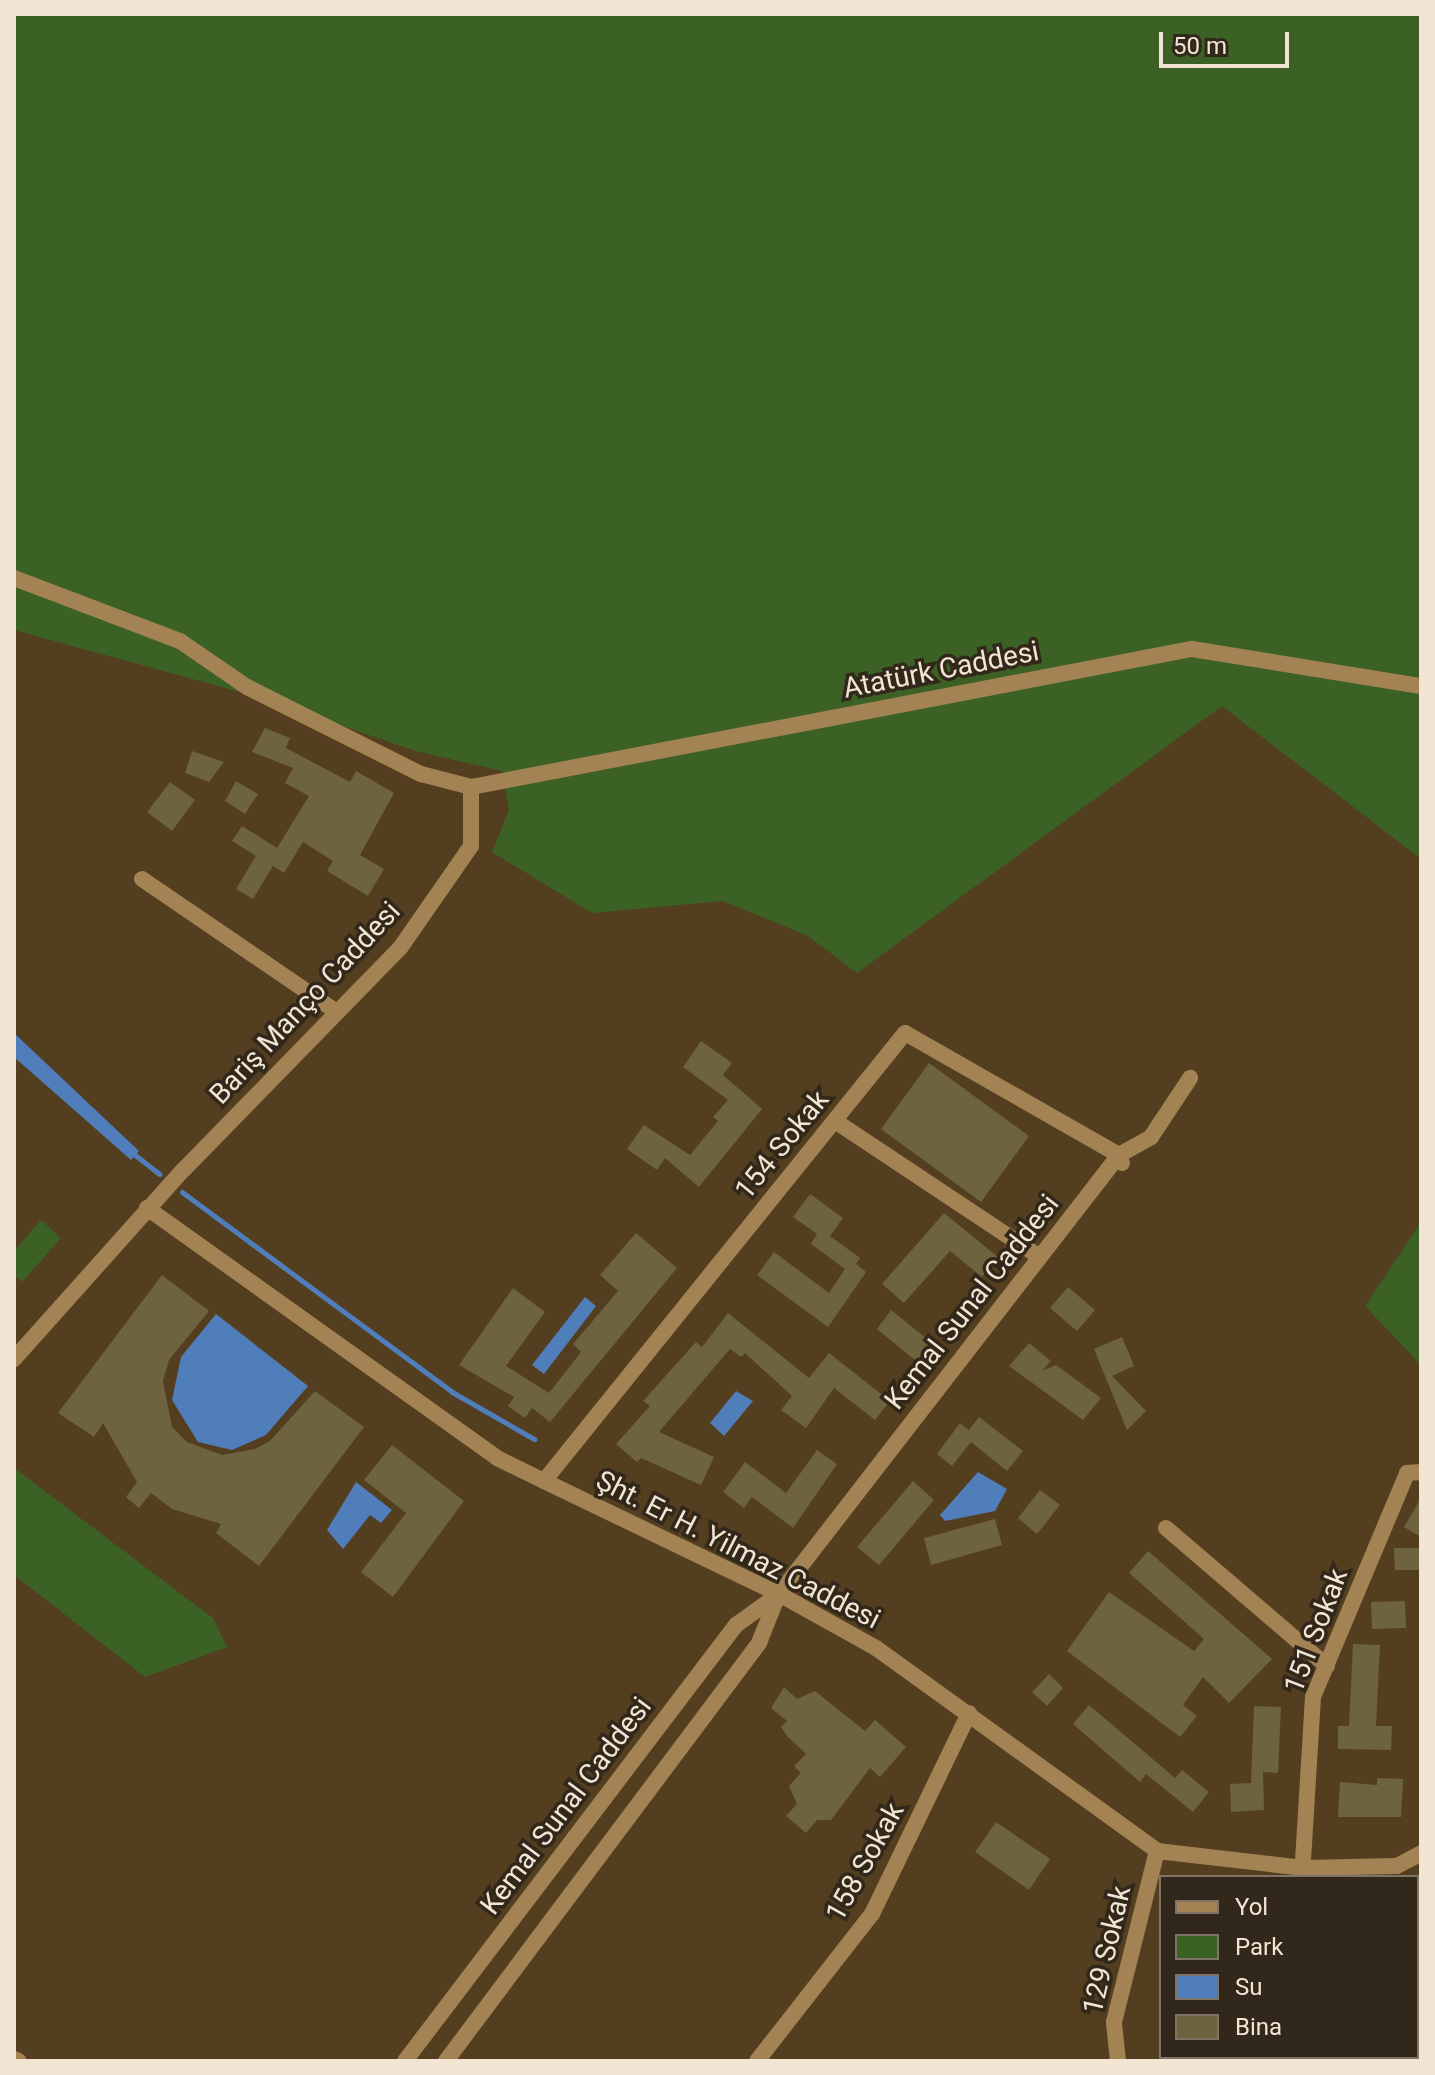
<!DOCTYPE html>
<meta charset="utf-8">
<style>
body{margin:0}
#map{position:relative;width:1435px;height:2075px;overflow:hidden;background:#533e1f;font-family:Roboto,sans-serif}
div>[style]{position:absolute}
.green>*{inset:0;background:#3b6125}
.water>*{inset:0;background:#507ebb}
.stream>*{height:5px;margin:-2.5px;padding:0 2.5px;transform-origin:2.5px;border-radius:2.5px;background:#507ebb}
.building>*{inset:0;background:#6d633f}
.minor>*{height:16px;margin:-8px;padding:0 8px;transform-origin:8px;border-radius:8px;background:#a38254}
.tertiary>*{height:16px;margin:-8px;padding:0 8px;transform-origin:8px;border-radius:8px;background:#a38254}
span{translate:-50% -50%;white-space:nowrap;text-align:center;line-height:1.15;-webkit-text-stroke:7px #31271a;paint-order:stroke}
.street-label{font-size:28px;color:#f2e5d3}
.frame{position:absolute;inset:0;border:16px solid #f2e5d3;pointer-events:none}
.legend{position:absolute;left:1159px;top:1875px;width:260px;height:184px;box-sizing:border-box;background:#31271a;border:2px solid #7e7364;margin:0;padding:10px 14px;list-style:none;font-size:24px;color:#f2e5d3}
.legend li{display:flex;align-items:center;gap:16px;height:40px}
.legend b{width:40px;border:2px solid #7e7364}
.scale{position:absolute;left:1159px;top:32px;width:130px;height:36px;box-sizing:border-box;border:4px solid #f2e5d3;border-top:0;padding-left:10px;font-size:24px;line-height:28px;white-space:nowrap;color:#f2e5d3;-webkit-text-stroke:6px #31271a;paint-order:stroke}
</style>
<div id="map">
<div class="green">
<div style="clip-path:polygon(14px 14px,1421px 14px,1421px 859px,1222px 706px,857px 973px,808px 936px,723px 901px,592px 913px,492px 852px,509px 810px,502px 771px,419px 752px,251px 695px,14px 630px)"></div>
<div style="clip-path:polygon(41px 1220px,61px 1238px,22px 1282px,14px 1275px,14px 1251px)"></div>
<div style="clip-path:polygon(1421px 1222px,1421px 1365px,1365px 1306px)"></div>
<div style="clip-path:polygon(14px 1468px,213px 1618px,227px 1647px,145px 1677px,14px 1575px)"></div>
</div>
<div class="water">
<div style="clip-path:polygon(14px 1033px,139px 1151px,131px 1160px,14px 1057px)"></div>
<div style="clip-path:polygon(585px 1297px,596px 1306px,544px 1374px,532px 1365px)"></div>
<div style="clip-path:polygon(216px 1314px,308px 1386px,266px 1435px,232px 1450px,198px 1442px,172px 1400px,181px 1357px)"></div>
<div style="clip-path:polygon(736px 1391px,753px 1401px,724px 1436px,710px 1423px)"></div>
<div style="clip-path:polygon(978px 1472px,1007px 1489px,995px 1511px,945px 1521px,940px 1515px)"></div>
<div style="clip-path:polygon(356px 1482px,392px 1510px,381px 1523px,370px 1515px,343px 1549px,327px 1530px)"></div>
</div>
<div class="stream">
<div style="left:135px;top:1155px;width:31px;rotate:38deg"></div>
<div style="left:182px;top:1192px;width:336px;rotate:36.5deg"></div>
<div style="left:452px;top:1392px;width:95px;rotate:29.8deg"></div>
</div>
<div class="building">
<div style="clip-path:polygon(265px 728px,290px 738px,286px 748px,350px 782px,356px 771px,394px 793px,360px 855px,384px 869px,368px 896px,327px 871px,333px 861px,303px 842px,284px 873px,273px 866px,253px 899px,236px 889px,256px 856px,232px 841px,242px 826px,277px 848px,309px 796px,285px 783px,293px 768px,252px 752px)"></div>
<div style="clip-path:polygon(192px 751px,224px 762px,209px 782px,185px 773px)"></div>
<div style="clip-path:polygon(236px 781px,258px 794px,245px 814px,225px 801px)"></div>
<div style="clip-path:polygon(170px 782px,195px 800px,172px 831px,147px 812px)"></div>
<div style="clip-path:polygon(701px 1041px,732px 1063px,723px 1075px,762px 1109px,699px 1187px,665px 1158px,657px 1170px,627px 1149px,644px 1125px,690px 1155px,718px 1121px,713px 1117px,728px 1100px,683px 1067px)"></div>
<div style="clip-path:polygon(929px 1063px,1029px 1136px,981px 1202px,881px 1129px)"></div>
<div style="clip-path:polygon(810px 1194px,843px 1218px,830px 1236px,860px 1258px,856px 1264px,866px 1272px,828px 1327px,757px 1275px,774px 1252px,829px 1293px,845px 1269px,811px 1244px,817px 1234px,793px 1217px)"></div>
<div style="clip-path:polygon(944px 1213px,998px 1257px,982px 1277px,950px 1251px,904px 1303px,882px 1284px)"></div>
<div style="clip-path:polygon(636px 1233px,677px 1268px,550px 1422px,532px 1408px,525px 1418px,508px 1406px,514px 1397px,459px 1365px,513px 1288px,545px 1312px,506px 1366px,549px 1393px,581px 1352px,573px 1344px,618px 1291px,600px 1275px)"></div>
<div style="clip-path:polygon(162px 1275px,209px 1311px,169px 1360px,163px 1381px,172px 1427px,187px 1442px,222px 1455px,255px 1449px,270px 1441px,315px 1391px,364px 1427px,259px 1566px,216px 1533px,221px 1524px,172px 1509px,151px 1493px,139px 1508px,126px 1497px,137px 1482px,103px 1423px,94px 1437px,58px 1413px)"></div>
<div style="clip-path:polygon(1068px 1287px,1095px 1310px,1077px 1331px,1050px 1308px)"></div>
<div style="clip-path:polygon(891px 1310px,931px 1342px,916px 1361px,877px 1329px)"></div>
<div style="clip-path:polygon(728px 1313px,809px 1378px,829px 1353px,890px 1401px,875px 1420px,834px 1388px,806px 1428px,781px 1410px,792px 1396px,745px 1353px,741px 1357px,730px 1349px,659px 1432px,714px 1457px,701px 1485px,641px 1458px,637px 1462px,616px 1444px,650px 1406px,643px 1401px,696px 1342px,702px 1347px)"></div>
<div style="clip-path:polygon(1122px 1337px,1134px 1366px,1112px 1376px,1146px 1411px,1127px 1430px,1094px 1349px)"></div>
<div style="clip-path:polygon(1029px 1343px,1051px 1361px,1042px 1371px,1056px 1365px,1101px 1398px,1083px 1420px,1009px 1366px)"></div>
<div style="clip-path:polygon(979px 1417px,1023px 1451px,1007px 1471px,971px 1442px,952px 1466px,937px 1454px,960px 1423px,969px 1430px)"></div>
<div style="clip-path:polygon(392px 1445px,464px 1501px,393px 1597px,361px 1572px,406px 1513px,364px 1480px)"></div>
<div style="clip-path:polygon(817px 1450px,837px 1464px,793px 1528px,752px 1497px,744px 1508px,723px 1492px,745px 1462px,786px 1493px)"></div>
<div style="clip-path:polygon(913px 1481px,934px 1500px,879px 1565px,857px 1547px)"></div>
<div style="clip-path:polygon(1040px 1490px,1060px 1505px,1037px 1534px,1018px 1518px)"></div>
<div style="clip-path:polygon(1421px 1498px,1421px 1537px,1404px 1527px)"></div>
<div style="clip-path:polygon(995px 1519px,1002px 1545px,931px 1565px,924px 1538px)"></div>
<div style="clip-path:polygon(1394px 1548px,1421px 1548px,1421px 1570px,1395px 1570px)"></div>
<div style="clip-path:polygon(1148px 1551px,1272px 1659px,1229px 1703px,1203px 1677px,1183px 1705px,1197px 1716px,1180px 1737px,1067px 1651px,1109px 1592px,1194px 1651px,1204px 1639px,1129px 1573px)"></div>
<div style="clip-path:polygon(1405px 1601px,1406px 1628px,1372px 1629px,1371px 1602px)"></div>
<div style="clip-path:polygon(1353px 1644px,1380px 1645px,1376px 1726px,1392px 1726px,1391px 1750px,1338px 1749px,1338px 1726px,1349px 1726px)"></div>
<div style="clip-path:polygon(1049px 1674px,1063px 1688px,1047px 1706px,1032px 1692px)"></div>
<div style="clip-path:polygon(784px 1687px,797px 1699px,815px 1691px,865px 1731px,875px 1720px,906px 1747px,880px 1777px,870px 1768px,831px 1820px,817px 1820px,806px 1833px,786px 1816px,797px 1804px,789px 1786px,801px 1773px,794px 1766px,806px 1754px,787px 1736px,781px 1727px,787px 1721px,771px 1708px)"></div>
<div style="clip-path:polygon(1089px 1705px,1175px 1778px,1182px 1770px,1209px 1792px,1193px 1812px,1146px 1774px,1140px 1782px,1073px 1724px)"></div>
<div style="clip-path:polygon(1254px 1706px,1281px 1707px,1278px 1773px,1263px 1772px,1264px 1810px,1231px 1812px,1230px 1784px,1251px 1783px)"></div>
<div style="clip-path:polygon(1377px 1778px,1403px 1779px,1401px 1817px,1338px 1817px,1340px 1782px,1377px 1785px)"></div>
<div style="clip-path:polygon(996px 1822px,1050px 1859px,1029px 1890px,975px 1852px)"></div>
</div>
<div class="minor">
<div style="left:14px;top:578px;width:178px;rotate:20.8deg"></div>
<div style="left:180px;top:641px;width:81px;rotate:34.5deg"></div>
<div style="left:247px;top:687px;width:195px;rotate:26.6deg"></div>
<div style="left:421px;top:774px;width:52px;rotate:14.6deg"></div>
<div style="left:471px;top:787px;width:59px;rotate:90deg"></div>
<div style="left:471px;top:846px;width:124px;rotate:124.8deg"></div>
<div style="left:400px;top:948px;width:310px;rotate:134.3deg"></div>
<div style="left:183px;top:1170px;width:254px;rotate:131.8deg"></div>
<div style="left:471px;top:787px;width:734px;rotate:-10.84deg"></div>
<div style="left:1192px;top:649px;width:232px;rotate:9.2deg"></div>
<div style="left:142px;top:879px;width:236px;rotate:34.3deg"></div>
<div style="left:835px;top:1121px;width:246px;rotate:33.6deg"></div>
<div style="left:1122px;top:1163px;width:9px;rotate:-111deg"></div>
<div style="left:1119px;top:1155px;width:37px;rotate:-29deg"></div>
<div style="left:1151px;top:1137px;width:71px;rotate:-56.5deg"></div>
<div style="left:147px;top:1208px;width:430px;rotate:35.5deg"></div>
<div style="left:497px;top:1458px;width:52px;rotate:26.1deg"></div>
<div style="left:544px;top:1481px;width:261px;rotate:25.7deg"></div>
<div style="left:779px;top:1594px;width:555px;rotate:-52.24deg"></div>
<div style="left:1119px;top:1155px;width:246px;rotate:-150.3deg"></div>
<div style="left:905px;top:1033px;width:575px;rotate:128.86deg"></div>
<div style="left:1166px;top:1528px;width:212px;rotate:40.6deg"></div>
<div style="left:1302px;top:1877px;width:180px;rotate:-86.5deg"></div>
<div style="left:1313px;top:1697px;width:243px;rotate:-67.2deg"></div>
<div style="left:1407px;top:1473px;width:14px;rotate:-4deg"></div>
<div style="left:1330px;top:2057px;width:5px;rotate:53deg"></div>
<div style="left:757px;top:2061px;width:187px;rotate:-52deg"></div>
<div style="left:872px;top:1914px;width:223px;rotate:-64.2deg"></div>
<div style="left:1118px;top:2061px;width:39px;rotate:-96deg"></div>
<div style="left:1114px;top:2022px;width:176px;rotate:-75.9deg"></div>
</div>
<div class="tertiary">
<div style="left:779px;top:1594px;width:111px;rotate:29.1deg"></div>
<div style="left:876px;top:1648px;width:347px;rotate:35.8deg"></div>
<div style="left:1157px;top:1851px;width:147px;rotate:6.6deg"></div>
<div style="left:1303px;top:1868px;width:94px;rotate:-1.2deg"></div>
<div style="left:1397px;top:1866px;width:27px;rotate:-28deg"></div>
<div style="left:14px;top:2059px;width:5px;rotate:22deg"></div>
<div style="left:405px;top:2061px;width:547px;rotate:-52.8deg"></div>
<div style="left:736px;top:1625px;width:53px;rotate:-35.8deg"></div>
<div style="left:446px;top:2061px;width:522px;rotate:-53.17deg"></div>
<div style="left:759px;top:1643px;width:52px;rotate:-68.4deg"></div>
</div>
<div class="street-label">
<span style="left:941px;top:670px;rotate:-11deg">Atatürk Caddesi</span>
<span style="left:305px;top:1003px;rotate:-47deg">Bariş Manço Caddesi</span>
<span style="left:782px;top:1145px;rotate:-51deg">154 Sokak</span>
<span style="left:972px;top:1302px;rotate:-52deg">Kemal Sunal Caddesi</span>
<span style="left:738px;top:1550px;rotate:27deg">Şht. Er H. Yilmaz Caddesi</span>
<span style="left:1316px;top:1631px;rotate:-69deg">151 Sokak</span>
<span style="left:566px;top:1806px;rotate:-53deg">Kemal Sunal Caddesi</span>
<span style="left:865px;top:1862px;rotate:-61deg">158 Sokak</span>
<span style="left:1107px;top:1950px;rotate:-77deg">129 Sokak</span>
</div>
<div class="frame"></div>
<ul class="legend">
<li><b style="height:10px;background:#a38254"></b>Yol</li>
<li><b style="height:22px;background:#3b6125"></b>Park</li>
<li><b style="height:22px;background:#507ebb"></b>Su</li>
<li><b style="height:22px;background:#6d633f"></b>Bina</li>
</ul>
<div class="scale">50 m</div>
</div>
